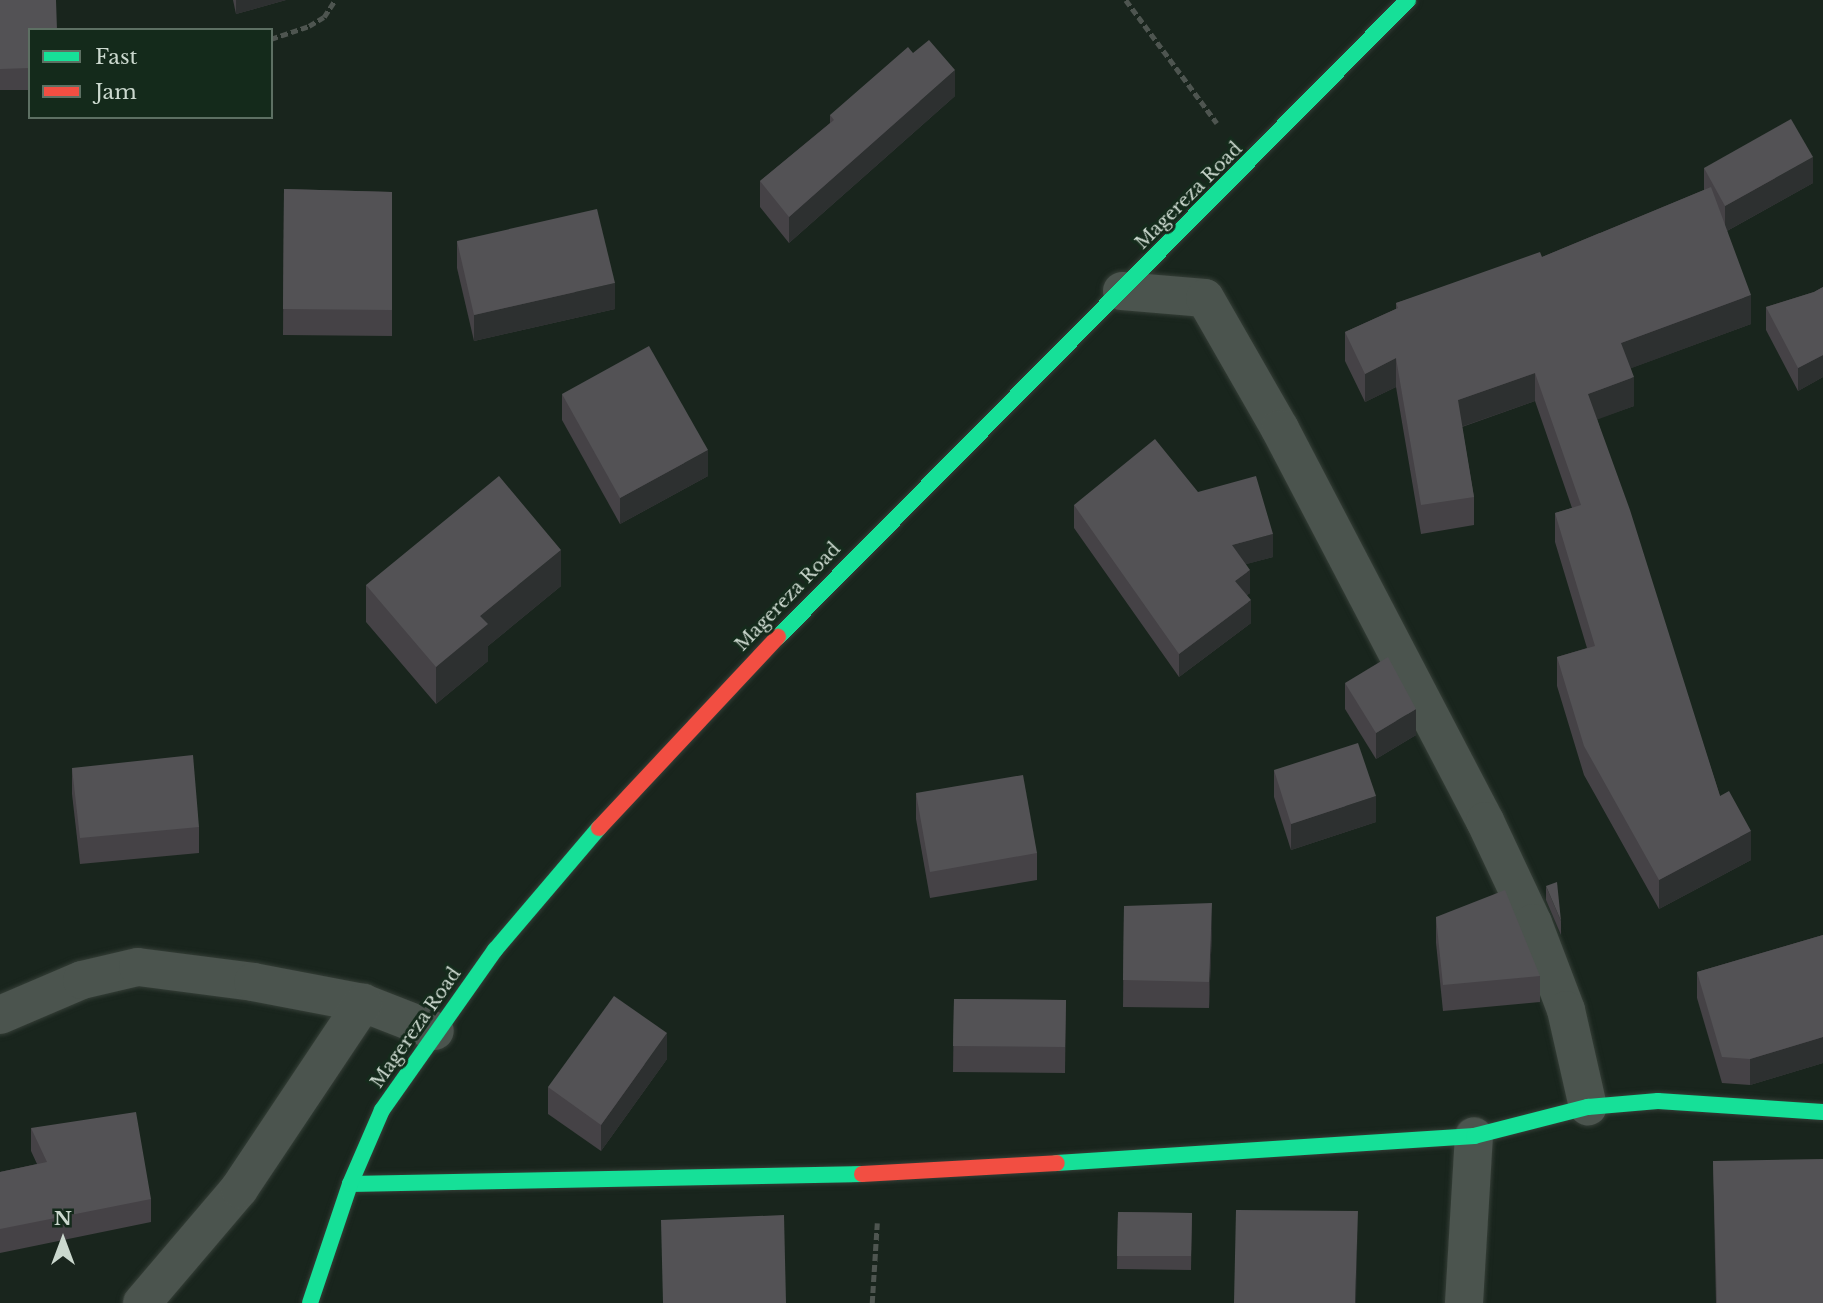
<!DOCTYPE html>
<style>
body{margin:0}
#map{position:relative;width:1823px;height:1303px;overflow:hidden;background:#19251d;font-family:"Libre Baskerville",serif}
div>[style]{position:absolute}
.path>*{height:4.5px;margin-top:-2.25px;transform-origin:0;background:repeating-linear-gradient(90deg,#4e5550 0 7px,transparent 0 10.5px)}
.roads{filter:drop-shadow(0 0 2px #353e37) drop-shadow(0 0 2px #353e37)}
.street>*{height:38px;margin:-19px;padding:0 19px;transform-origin:19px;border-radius:19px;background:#4b544e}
.fast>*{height:16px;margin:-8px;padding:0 8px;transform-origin:8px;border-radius:8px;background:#16e098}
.jam>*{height:16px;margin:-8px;padding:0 8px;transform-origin:8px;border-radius:8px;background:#f24e42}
.wall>*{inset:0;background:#454246}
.shaded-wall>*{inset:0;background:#2d3030}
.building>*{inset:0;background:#535255}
span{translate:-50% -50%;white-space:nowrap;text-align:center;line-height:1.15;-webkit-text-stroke:6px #142a1b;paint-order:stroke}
.street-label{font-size:18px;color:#cbd8ce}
.legend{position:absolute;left:28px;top:28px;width:245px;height:91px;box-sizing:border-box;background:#142a1b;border:2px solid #5d7063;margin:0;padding:9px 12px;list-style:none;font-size:21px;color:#cbd8ce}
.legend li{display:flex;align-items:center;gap:14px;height:35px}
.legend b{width:35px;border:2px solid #5d7063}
.north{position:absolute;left:28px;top:1205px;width:70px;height:70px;-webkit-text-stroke:5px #142a1b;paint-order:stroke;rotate:0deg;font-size:19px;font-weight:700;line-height:28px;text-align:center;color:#cbd8ce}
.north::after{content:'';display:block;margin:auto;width:24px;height:32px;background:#cbd8ce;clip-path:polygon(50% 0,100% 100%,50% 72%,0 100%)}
</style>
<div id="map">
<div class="path">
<div style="left:1126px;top:0;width:153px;rotate:53.5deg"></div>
<div style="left:271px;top:39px;width:40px;rotate:-18.9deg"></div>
<div style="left:309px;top:26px;width:17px;rotate:-31deg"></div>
<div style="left:324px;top:17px;width:20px;rotate:-57deg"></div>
<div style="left:872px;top:1303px;width:80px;rotate:-86.4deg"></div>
</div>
<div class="roads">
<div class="street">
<div style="left:1122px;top:291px;width:83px;rotate:4.8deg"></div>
<div style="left:1205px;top:298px;width:151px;rotate:60.2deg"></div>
<div style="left:1280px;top:429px;width:442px;rotate:62.4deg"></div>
<div style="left:1485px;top:821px;width:113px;rotate:64.8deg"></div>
<div style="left:1533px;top:923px;width:93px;rotate:69.2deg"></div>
<div style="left:1566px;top:1010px;width:99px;rotate:77.2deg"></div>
<div style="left:0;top:1015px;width:89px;rotate:-23.1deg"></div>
<div style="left:82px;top:980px;width:57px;rotate:-13.1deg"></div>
<div style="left:138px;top:967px;width:116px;rotate:7.4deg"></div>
<div style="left:253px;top:982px;width:112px;rotate:10.8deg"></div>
<div style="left:363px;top:1003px;width:77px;rotate:21.3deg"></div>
<div style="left:142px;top:1303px;width:150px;rotate:-49.6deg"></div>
<div style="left:239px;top:1189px;width:224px;rotate:-56.3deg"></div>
<div style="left:1464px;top:1303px;width:167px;rotate:-86.6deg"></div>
</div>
<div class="fast">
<div style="left:778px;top:637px;width:896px;rotate:-45.32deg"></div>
<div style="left:1057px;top:1163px;width:418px;rotate:-3.7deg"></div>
<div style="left:1474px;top:1136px;width:118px;rotate:-14.3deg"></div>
<div style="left:1588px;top:1107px;width:70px;rotate:-4.9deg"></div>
<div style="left:1658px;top:1101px;width:165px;rotate:3.8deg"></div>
<div style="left:350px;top:1184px;width:512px;rotate:-1.12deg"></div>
<div style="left:310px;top:1303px;width:126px;rotate:-71.4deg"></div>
<div style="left:350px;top:1184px;width:81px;rotate:-66.6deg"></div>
<div style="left:382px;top:1110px;width:196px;rotate:-54.8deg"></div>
<div style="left:495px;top:950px;width:160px;rotate:-49.6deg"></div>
</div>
<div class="jam">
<div style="left:599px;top:828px;width:262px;rotate:-46.9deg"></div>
<div style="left:862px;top:1174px;width:195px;rotate:-3.2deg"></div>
</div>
</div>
<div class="wall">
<div style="clip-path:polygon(0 0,30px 30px,30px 90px,0 90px)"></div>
<div style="clip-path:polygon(233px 0,286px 0,236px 14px)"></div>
<div style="clip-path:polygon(955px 96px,789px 243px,760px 207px,760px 181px,830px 123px,830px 115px)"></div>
<div style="clip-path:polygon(1704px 168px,1813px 183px,1727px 231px,1751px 324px,1631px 368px,1634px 406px,1597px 419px,1720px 796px,1751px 860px,1659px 909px,1584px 775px,1557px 686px,1557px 657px,1587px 648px,1555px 542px,1555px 513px,1572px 508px,1535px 401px,1462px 427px,1474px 497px,1474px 525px,1421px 534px,1396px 387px,1365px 402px,1345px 361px,1345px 332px,1396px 309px,1396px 303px,1542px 257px,1704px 190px)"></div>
<div style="clip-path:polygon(284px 189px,392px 192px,392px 336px,283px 335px)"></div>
<div style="clip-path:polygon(457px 241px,615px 309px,474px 341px,457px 268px)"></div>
<div style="clip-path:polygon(1823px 287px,1823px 377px,1798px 391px,1766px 330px,1766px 307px,1814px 292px)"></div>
<div style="clip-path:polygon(562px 394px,708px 476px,620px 524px,562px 420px)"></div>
<div style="clip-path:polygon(1198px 492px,1273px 557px,1246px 564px,1250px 593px,1247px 595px,1251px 623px,1179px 677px,1074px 528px,1074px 505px)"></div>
<div style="clip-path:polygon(366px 585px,561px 586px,488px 646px,488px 661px,436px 704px,366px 622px)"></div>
<div style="clip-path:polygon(1345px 683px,1416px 735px,1376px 759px,1345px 709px)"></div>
<div style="clip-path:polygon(72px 768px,199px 827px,199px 853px,80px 864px,72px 794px)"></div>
<div style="clip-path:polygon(1274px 770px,1376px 822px,1291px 850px,1274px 797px)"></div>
<div style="clip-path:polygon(916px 793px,1037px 853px,1037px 880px,930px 898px,916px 819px)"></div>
<div style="clip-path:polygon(1546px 886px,1561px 921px,1561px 935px,1546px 900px)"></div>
<div style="clip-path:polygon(1124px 906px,1212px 929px,1209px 1008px,1123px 1007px)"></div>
<div style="clip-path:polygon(1436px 917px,1540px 976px,1540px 1002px,1443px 1011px,1436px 943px)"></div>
<div style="clip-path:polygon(1823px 935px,1823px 1063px,1750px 1085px,1722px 1083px,1697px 998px,1697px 972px)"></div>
<div style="clip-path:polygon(954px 999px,1066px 1000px,1065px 1073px,953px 1072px)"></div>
<div style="clip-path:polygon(667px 1059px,601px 1151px,548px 1114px,548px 1087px)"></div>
<div style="clip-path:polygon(31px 1128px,151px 1199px,151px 1222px,0 1253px,0 1172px,37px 1164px,31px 1151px)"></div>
<div style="clip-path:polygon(1713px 1161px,1823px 1303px,1716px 1303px)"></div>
<div style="clip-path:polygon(1118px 1212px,1192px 1213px,1191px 1270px,1117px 1269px)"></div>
</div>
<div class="shaded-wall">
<div style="clip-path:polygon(236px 0,286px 0,236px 14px)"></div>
<div style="clip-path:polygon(955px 70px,955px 96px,789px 243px,789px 217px)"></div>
<div style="clip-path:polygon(1813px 157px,1813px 183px,1725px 232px,1725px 206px)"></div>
<div style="clip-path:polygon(615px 283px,615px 309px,474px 341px,474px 315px)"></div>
<div style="clip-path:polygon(1751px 295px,1751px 324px,1621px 372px,1621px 343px)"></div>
<div style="clip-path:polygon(1823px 355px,1823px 377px,1798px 391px,1798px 368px)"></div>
<div style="clip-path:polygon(1396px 358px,1396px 387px,1365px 402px,1365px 374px)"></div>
<div style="clip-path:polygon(1535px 373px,1535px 401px,1458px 428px,1458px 400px)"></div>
<div style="clip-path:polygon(1634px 377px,1634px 406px,1588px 423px,1588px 394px)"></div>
<div style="clip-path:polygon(708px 450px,708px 476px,620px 524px,620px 498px)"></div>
<div style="clip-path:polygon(1273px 534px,1273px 557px,1232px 568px,1232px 545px)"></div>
<div style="clip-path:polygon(561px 550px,561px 586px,488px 646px,488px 661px,436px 704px,436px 667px,480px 616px)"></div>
<div style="clip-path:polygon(1250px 570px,1250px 593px,1235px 604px,1235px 581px)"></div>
<div style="clip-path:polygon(1251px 600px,1251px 623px,1179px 677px,1179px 654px)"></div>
<div style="clip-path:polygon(1416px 709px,1416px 735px,1376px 759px,1376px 733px)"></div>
<div style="clip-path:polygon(1376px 796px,1376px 822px,1291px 850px,1291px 824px)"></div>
<div style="clip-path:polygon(1751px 831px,1751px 860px,1659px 909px,1659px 880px)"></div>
<div style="clip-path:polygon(1212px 903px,1212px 929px,1209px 1008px,1209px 982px)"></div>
<div style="clip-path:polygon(667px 1033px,667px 1059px,601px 1151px,601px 1125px)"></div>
<div style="clip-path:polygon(1823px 1037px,1823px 1063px,1750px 1085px,1750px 1059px)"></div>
<div style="clip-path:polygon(1358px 1211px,1356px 1303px,1355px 1303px)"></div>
</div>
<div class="building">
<div style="clip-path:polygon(0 0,56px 0,57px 30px,30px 30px,30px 68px,0 69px)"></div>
<div style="clip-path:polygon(929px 40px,955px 70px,789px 217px,760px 181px,834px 120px,830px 115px,908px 47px,913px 53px)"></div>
<div style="clip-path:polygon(1791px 119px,1813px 157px,1725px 206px,1704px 168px)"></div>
<div style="clip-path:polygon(1711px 187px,1751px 295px,1621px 343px,1634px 377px,1588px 394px,1630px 510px,1720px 796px,1729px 791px,1751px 831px,1659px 880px,1584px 746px,1557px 657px,1595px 646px,1555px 513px,1581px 505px,1535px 373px,1458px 400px,1474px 497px,1421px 505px,1396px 358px,1365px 374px,1345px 332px,1398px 308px,1396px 303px,1540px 252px,1542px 257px)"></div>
<div style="clip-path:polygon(284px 189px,392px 192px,392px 310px,283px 309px)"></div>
<div style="clip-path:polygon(597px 209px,615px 283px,474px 315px,457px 241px)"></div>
<div style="clip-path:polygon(1823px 287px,1823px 355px,1798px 368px,1766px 307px,1814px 292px)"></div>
<div style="clip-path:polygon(649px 346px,708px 450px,620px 498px,562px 394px)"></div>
<div style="clip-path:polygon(1155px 439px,1198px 492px,1256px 476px,1273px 534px,1232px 545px,1250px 570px,1235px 581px,1251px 600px,1179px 654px,1074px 505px)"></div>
<div style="clip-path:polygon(499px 476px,561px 550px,480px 616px,488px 624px,436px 667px,366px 585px)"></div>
<div style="clip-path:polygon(1388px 657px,1416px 709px,1376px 733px,1345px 683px)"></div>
<div style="clip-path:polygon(1358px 743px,1376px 796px,1291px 824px,1274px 770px)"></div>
<div style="clip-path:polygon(193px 755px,199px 827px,80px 838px,72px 768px)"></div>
<div style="clip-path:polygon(1023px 775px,1037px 853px,930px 872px,916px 793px)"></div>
<div style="clip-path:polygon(1557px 882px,1561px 921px,1546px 886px)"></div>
<div style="clip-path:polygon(1505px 890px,1540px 976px,1443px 985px,1436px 917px)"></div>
<div style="clip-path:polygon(1212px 903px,1209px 982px,1123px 980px,1124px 906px)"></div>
<div style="clip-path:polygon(1823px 935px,1823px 1037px,1750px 1059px,1722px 1057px,1697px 972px)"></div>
<div style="clip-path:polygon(614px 996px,667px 1033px,601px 1125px,548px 1087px)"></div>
<div style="clip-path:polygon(954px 999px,1066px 1000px,1065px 1047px,953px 1046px)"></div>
<div style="clip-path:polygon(136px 1112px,151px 1199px,0 1229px,0 1172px,47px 1162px,31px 1128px)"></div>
<div style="clip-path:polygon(1823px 1159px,1823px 1303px,1717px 1303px,1713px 1161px)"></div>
<div style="clip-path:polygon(1236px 1210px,1358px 1211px,1355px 1303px,1234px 1303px)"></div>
<div style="clip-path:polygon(1118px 1212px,1192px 1213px,1191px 1256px,1117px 1256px)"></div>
<div style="clip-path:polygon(784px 1215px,786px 1303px,663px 1303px,661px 1220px)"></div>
</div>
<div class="street-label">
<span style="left:1189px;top:196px;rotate:-45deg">Magereza Road</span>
<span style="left:788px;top:597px;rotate:-46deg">Magereza Road</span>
<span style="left:416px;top:1028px;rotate:-55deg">Magereza Road</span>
</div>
<ul class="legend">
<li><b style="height:9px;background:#16e098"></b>Fast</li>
<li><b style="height:9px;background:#f24e42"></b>Jam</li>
</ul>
<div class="north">N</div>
</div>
